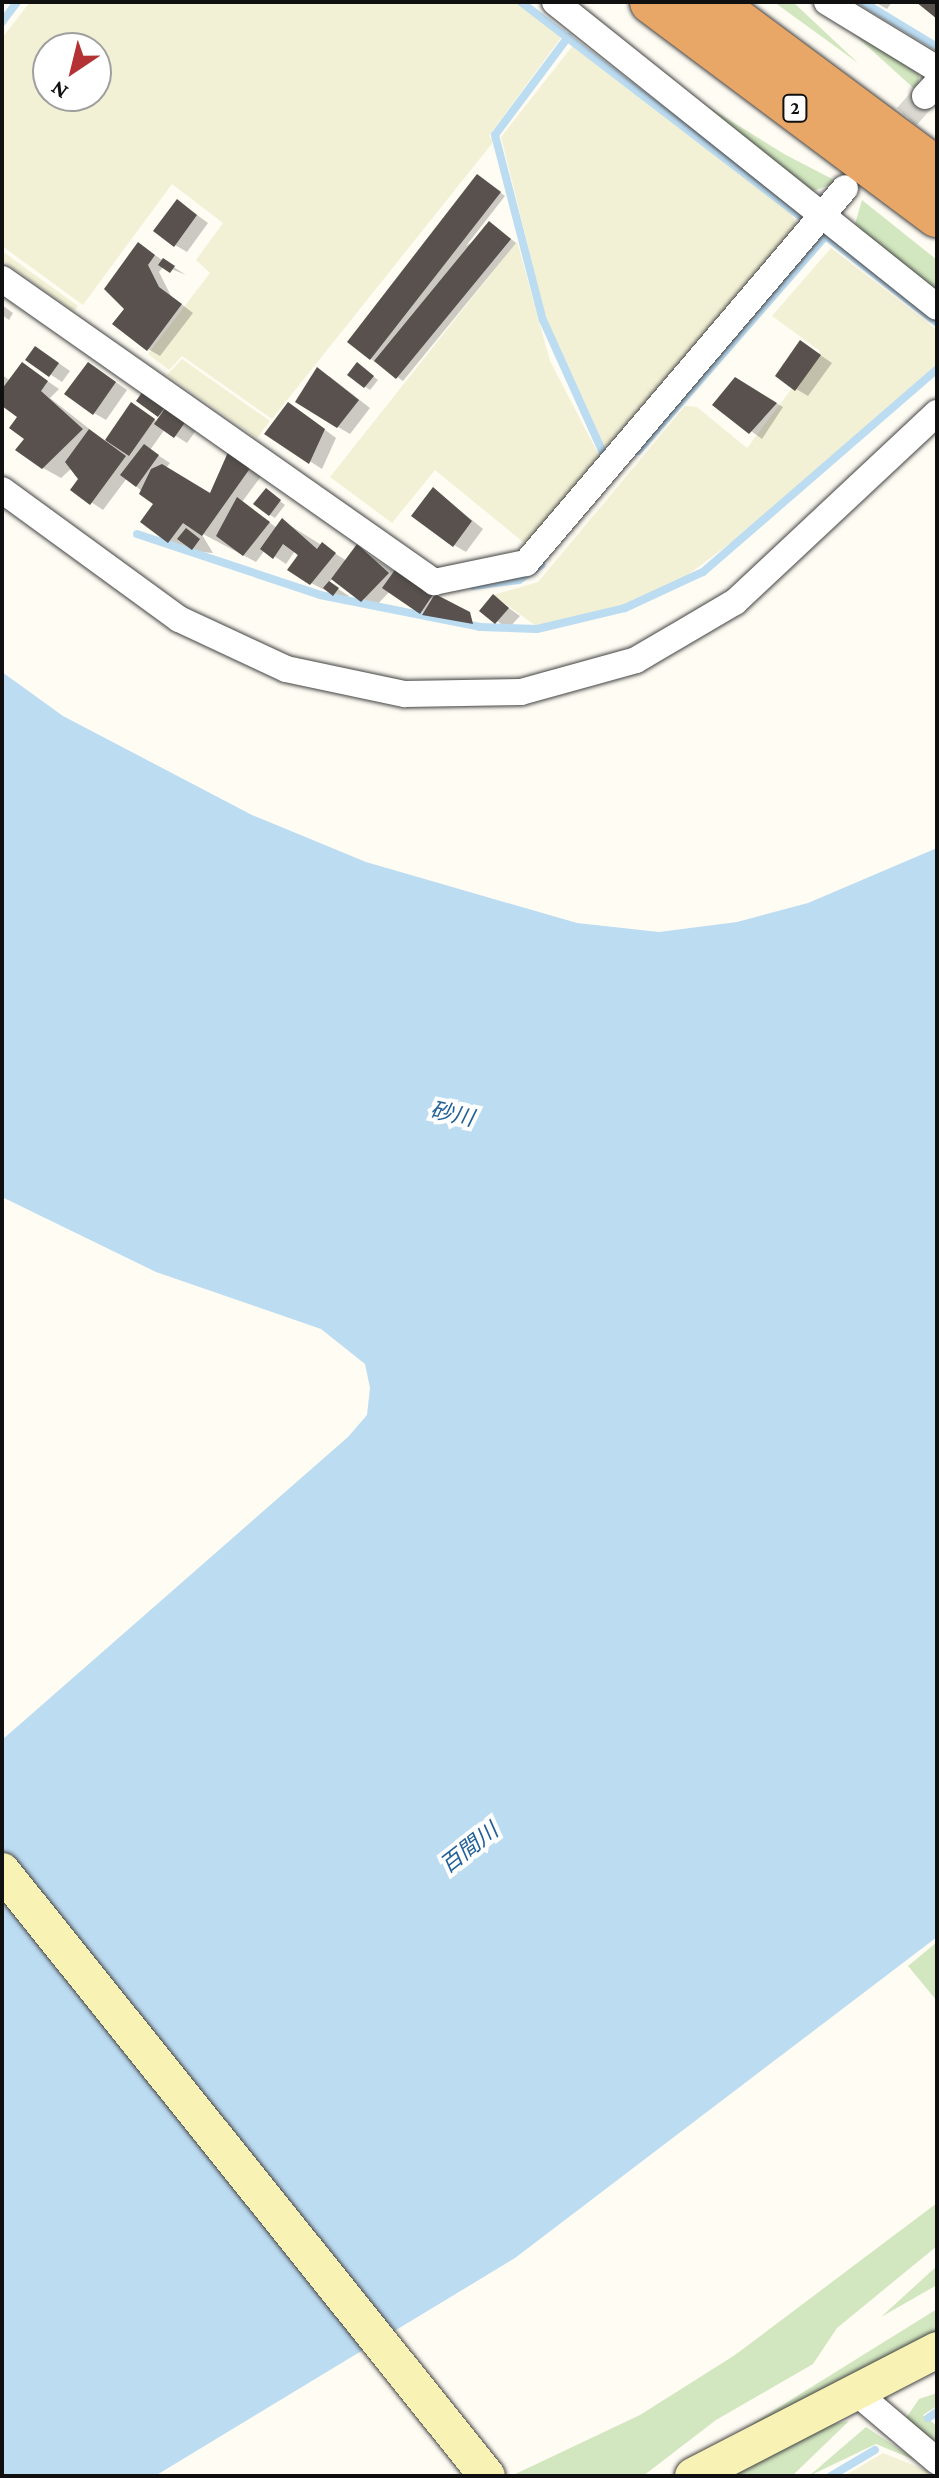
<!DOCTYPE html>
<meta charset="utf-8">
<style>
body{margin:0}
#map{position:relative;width:939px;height:2478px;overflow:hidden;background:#fefcf3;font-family:"Crimson Pro","Noto Sans JP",serif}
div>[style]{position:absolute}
.farmland>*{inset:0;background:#f3f1d5}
.green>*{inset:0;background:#d2e7bf}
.water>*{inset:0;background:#bcdcf2}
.shadow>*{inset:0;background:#0003}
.stream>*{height:8px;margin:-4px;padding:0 4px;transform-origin:4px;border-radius:4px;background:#bcdcf2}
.building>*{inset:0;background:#58514d}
.street-tunnel>*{height:26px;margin-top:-13px;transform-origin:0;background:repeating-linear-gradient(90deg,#dad9d1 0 26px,transparent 0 39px)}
.roads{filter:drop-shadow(0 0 2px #434343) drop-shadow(0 0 2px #434343)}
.street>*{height:26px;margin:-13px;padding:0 13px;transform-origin:13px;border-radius:13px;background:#fff}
.secondary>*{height:36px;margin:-18px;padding:0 18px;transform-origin:18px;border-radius:18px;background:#f8f3b4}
.highway>*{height:44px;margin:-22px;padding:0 22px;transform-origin:22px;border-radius:22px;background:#e8a667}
span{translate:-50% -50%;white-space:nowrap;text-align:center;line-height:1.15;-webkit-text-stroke:8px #fff;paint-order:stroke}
.shield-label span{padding:2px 6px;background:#fff;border:2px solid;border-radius:6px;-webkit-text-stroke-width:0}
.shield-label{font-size:18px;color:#101010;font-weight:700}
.water-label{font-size:22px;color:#226198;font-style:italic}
.frame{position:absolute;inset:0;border:4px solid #101010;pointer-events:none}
.north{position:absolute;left:32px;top:32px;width:80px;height:80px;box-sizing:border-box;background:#fff;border:2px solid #9f9f9f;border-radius:50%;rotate:215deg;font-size:22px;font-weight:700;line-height:32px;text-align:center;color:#101010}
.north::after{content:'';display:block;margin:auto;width:28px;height:36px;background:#b53234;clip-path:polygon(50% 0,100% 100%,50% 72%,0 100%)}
</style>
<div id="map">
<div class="farmland">
<div style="clip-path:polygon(evenodd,30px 2px,517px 2px,563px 35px,489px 136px,494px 141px,272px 419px,182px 356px,169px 370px,148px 354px,210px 273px,196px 260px,223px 223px,172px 184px,83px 305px,2px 246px,2px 38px,30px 2px,96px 48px,96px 96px,48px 96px,48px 48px,96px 48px)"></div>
<div style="clip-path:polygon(574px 44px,789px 210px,800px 229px,609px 457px,580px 407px,544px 311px,501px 137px)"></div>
<div style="clip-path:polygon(517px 241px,550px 361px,602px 461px,528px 546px,435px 470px,392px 523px,330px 477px)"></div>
<div style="clip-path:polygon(831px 248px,937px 330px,937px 364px,795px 494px,680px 581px,637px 601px,536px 626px,493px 595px,538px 582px,685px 406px,697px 407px,747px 448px,820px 351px,772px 316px)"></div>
<div style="clip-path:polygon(2px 251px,78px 306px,74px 311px,2px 260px)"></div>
<div style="clip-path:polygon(182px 359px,270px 421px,257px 438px,167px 375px)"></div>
<div style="clip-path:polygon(883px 2453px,928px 2471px,932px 2476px,844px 2476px)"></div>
</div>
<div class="green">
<div style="clip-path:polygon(774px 2px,793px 2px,858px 63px)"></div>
<div style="clip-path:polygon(836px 18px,919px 74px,919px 93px)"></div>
<div style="clip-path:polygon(680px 89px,784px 154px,838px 182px,810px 192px)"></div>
<div style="clip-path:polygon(862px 200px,937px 260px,937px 292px,861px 235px,855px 224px)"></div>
<div style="clip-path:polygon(937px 1942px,937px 2001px,908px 1966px)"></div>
<div style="clip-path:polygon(937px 2203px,937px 2246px,837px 2328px,813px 2364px,716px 2420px,643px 2476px,511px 2476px,640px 2415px,735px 2355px)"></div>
<div style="clip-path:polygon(937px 2266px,937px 2285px,881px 2317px)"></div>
<div style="clip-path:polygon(937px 2309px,937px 2335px,738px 2435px,755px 2422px)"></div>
<div style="clip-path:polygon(937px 2393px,937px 2406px,923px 2415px,937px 2426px,937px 2442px,904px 2421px,919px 2399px)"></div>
<div style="clip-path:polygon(849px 2421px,792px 2476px,730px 2476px,829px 2425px)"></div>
<div style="clip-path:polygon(866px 2427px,917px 2461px,876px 2444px,809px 2476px)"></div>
</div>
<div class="water">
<div style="clip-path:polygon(2px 672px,63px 716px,252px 815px,366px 862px,577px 923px,659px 932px,737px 922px,808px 903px,937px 848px,937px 1937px,515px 2258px,155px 2476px,2px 2476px,2px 1740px,348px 1437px,367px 1415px,370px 1388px,365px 1364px,321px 1329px,156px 1272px,2px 1197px)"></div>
</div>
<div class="shadow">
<div style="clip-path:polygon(875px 2px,892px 2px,887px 9px)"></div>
<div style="clip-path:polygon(483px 180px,505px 196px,466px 246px,495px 226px,516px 243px,403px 381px,371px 359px)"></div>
<div style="clip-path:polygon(189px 209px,208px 223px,187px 252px,175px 245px)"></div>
<div style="clip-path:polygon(139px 245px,186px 275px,164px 266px,159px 272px,171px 296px,193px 313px,160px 356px,148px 349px,126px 308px)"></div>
<div style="clip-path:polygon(2px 305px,13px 313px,9px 320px,2px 315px)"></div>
<div style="clip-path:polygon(813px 350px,832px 363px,808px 396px,796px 389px)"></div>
<div style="clip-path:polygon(47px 355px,70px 371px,62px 382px,27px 359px)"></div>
<div style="clip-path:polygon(363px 368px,378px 380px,370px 390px,349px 375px)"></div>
<div style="clip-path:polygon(100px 371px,127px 390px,106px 420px,94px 413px)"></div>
<div style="clip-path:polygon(34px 372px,59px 389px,50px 398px,106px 442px,132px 405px,158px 422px,162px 417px,139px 401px,144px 394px,197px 429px,187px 443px,165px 429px,150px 450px,170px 463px,166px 468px,210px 496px,230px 453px,262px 475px,242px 502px,277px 528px,283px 521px,347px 561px,357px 547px,477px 626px,433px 619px,390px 591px,375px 607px,333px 578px,329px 583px,349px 596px,346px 601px,311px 583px,295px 551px,286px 564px,265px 550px,256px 562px,201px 533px,213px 553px,188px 551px,169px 541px,156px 504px,127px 478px,103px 510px,73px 490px,80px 479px,72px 468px,61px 478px,43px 468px,19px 416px,2px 404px,2px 375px,11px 381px)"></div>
<div style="clip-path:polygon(329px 376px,370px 408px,350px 434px,338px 427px)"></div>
<div style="clip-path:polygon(735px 380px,783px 407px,762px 439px,715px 405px)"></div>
<div style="clip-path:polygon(301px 412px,336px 438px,322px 469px,267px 434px)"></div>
<div style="clip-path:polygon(434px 489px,483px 529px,466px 552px,454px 545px)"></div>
<div style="clip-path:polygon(271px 494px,285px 505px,275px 518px,270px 515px)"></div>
<div style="clip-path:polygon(493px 597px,520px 616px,508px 629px,482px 610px)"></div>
</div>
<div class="stream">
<div style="left:521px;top:2px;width:359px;rotate:37.5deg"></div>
<div style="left:863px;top:2px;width:87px;rotate:31.3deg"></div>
<div style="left:2px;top:22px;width:25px;rotate:-53deg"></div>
<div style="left:568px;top:37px;width:122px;rotate:126.7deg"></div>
<div style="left:495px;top:135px;width:191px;rotate:75.5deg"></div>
<div style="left:543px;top:320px;width:150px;rotate:65.7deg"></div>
<div style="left:822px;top:233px;width:146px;rotate:38deg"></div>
<div style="left:638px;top:451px;width:289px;rotate:-48.9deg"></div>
<div style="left:137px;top:534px;width:193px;rotate:18.4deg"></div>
<div style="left:320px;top:595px;width:163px;rotate:11.3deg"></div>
<div style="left:480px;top:627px;width:57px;rotate:2deg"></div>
<div style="left:537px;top:629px;width:90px;rotate:-13.4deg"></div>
<div style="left:625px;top:608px;width:86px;rotate:-24.8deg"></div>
<div style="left:703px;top:572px;width:310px;rotate:-40.9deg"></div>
<div style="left:473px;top:586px;width:46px;rotate:-7.4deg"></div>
<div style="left:519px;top:580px;width:27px;rotate:-34deg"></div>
<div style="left:928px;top:2418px;width:11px;rotate:-34deg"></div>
<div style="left:831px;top:2476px;width:51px;rotate:-30.6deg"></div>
</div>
<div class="building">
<div style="clip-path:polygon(916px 2px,937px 2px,937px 19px)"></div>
<div style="clip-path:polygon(477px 174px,501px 192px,370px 360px,347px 342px)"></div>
<div style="clip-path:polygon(177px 199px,197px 215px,174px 247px,153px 231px)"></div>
<div style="clip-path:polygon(489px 221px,511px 239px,396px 379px,374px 361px)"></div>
<div style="clip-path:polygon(138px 242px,155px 255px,148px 265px,159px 287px,182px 304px,147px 351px,112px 324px,124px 309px,104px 289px)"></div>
<div style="clip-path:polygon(163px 258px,175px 266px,170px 273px,158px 265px)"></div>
<div style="clip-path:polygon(800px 340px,821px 355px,795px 391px,775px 376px)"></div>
<div style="clip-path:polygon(35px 346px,59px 363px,49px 377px,25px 360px)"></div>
<div style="clip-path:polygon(22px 362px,48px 381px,41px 391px,83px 429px,42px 469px,15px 450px,24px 439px,9px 428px,17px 417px,2px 406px,2px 389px)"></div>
<div style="clip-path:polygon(88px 362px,116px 382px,93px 415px,64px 394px)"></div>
<div style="clip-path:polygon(357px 362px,374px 376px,364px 388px,347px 375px)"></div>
<div style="clip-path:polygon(317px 367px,359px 400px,337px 428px,295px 402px)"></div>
<div style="clip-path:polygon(735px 377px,777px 403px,749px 434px,712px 405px)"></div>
<div style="clip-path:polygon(143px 391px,165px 407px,158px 417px,136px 401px)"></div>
<div style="clip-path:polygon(131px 402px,155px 419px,129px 456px,105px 440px)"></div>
<div style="clip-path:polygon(288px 402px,325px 429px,309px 464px,264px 434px)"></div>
<div style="clip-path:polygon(166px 407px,186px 421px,174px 438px,154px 424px)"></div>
<div style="clip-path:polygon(89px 429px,126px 456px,90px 505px,70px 490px,78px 479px,65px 462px)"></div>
<div style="clip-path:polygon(144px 444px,159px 455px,136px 487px,120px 475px)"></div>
<div style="clip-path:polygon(229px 450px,251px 467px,202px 536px,183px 523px,168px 543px,140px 522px,153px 504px,139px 494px,151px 469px,162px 464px,210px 493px)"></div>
<div style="clip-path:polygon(433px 487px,472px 521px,453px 547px,411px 516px)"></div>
<div style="clip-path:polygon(266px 488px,281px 500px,269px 516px,253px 504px)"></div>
<div style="clip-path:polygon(237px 497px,270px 522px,243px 556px,216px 536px)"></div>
<div style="clip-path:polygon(282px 518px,317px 549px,322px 542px,336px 553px,310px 585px,287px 570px,298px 555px,283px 544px,273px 559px,260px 549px)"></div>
<div style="clip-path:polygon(186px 528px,200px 539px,192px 550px,177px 539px)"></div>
<div style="clip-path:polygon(357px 544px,389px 573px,361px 602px,331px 579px)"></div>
<div style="clip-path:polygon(397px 567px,434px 593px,420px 614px,382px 588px)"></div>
<div style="clip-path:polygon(329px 581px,339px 588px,333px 596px,323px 588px)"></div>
<div style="clip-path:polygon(435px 594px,470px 612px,473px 624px,422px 615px)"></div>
<div style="clip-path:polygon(493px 594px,509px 608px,495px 624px,479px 611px)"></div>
</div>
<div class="street-tunnel">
<div style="left:881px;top:146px;width:67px;rotate:-48.7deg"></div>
</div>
<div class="roads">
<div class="street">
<div style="left:555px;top:2px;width:489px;rotate:38.6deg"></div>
<div style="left:827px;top:2px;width:129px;rotate:31.3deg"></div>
<div style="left:925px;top:96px;width:18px;rotate:-47deg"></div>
<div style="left:2px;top:279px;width:528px;rotate:35.05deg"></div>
<div style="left:434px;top:582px;width:94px;rotate:-11.7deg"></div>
<div style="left:526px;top:563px;width:492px;rotate:-49.6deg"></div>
<div style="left:2px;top:490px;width:219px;rotate:36.1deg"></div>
<div style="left:179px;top:619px;width:118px;rotate:25deg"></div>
<div style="left:286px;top:669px;width:122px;rotate:11.9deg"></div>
<div style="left:405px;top:694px;width:116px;rotate:-1deg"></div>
<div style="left:521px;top:692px;width:119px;rotate:-15.5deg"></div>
<div style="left:636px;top:660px;width:115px;rotate:-30.4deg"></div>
<div style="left:735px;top:602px;width:277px;rotate:-43.1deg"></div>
<div style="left:858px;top:2394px;width:104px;rotate:40.3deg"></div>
</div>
<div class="secondary">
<div style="left:2px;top:1871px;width:775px;rotate:51.28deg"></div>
<div style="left:693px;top:2476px;width:275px;rotate:-27.3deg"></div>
</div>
<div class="highway">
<div style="left:652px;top:2px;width:356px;rotate:36.8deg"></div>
<div style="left:711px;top:2px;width:282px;rotate:36.6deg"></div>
</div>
</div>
<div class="shield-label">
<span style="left:795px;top:108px">2</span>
</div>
<div class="water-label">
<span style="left:452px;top:1114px;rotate:12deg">砂川</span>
<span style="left:469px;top:1848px;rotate:-38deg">百間川</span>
</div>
<div class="frame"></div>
<div class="north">N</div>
</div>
